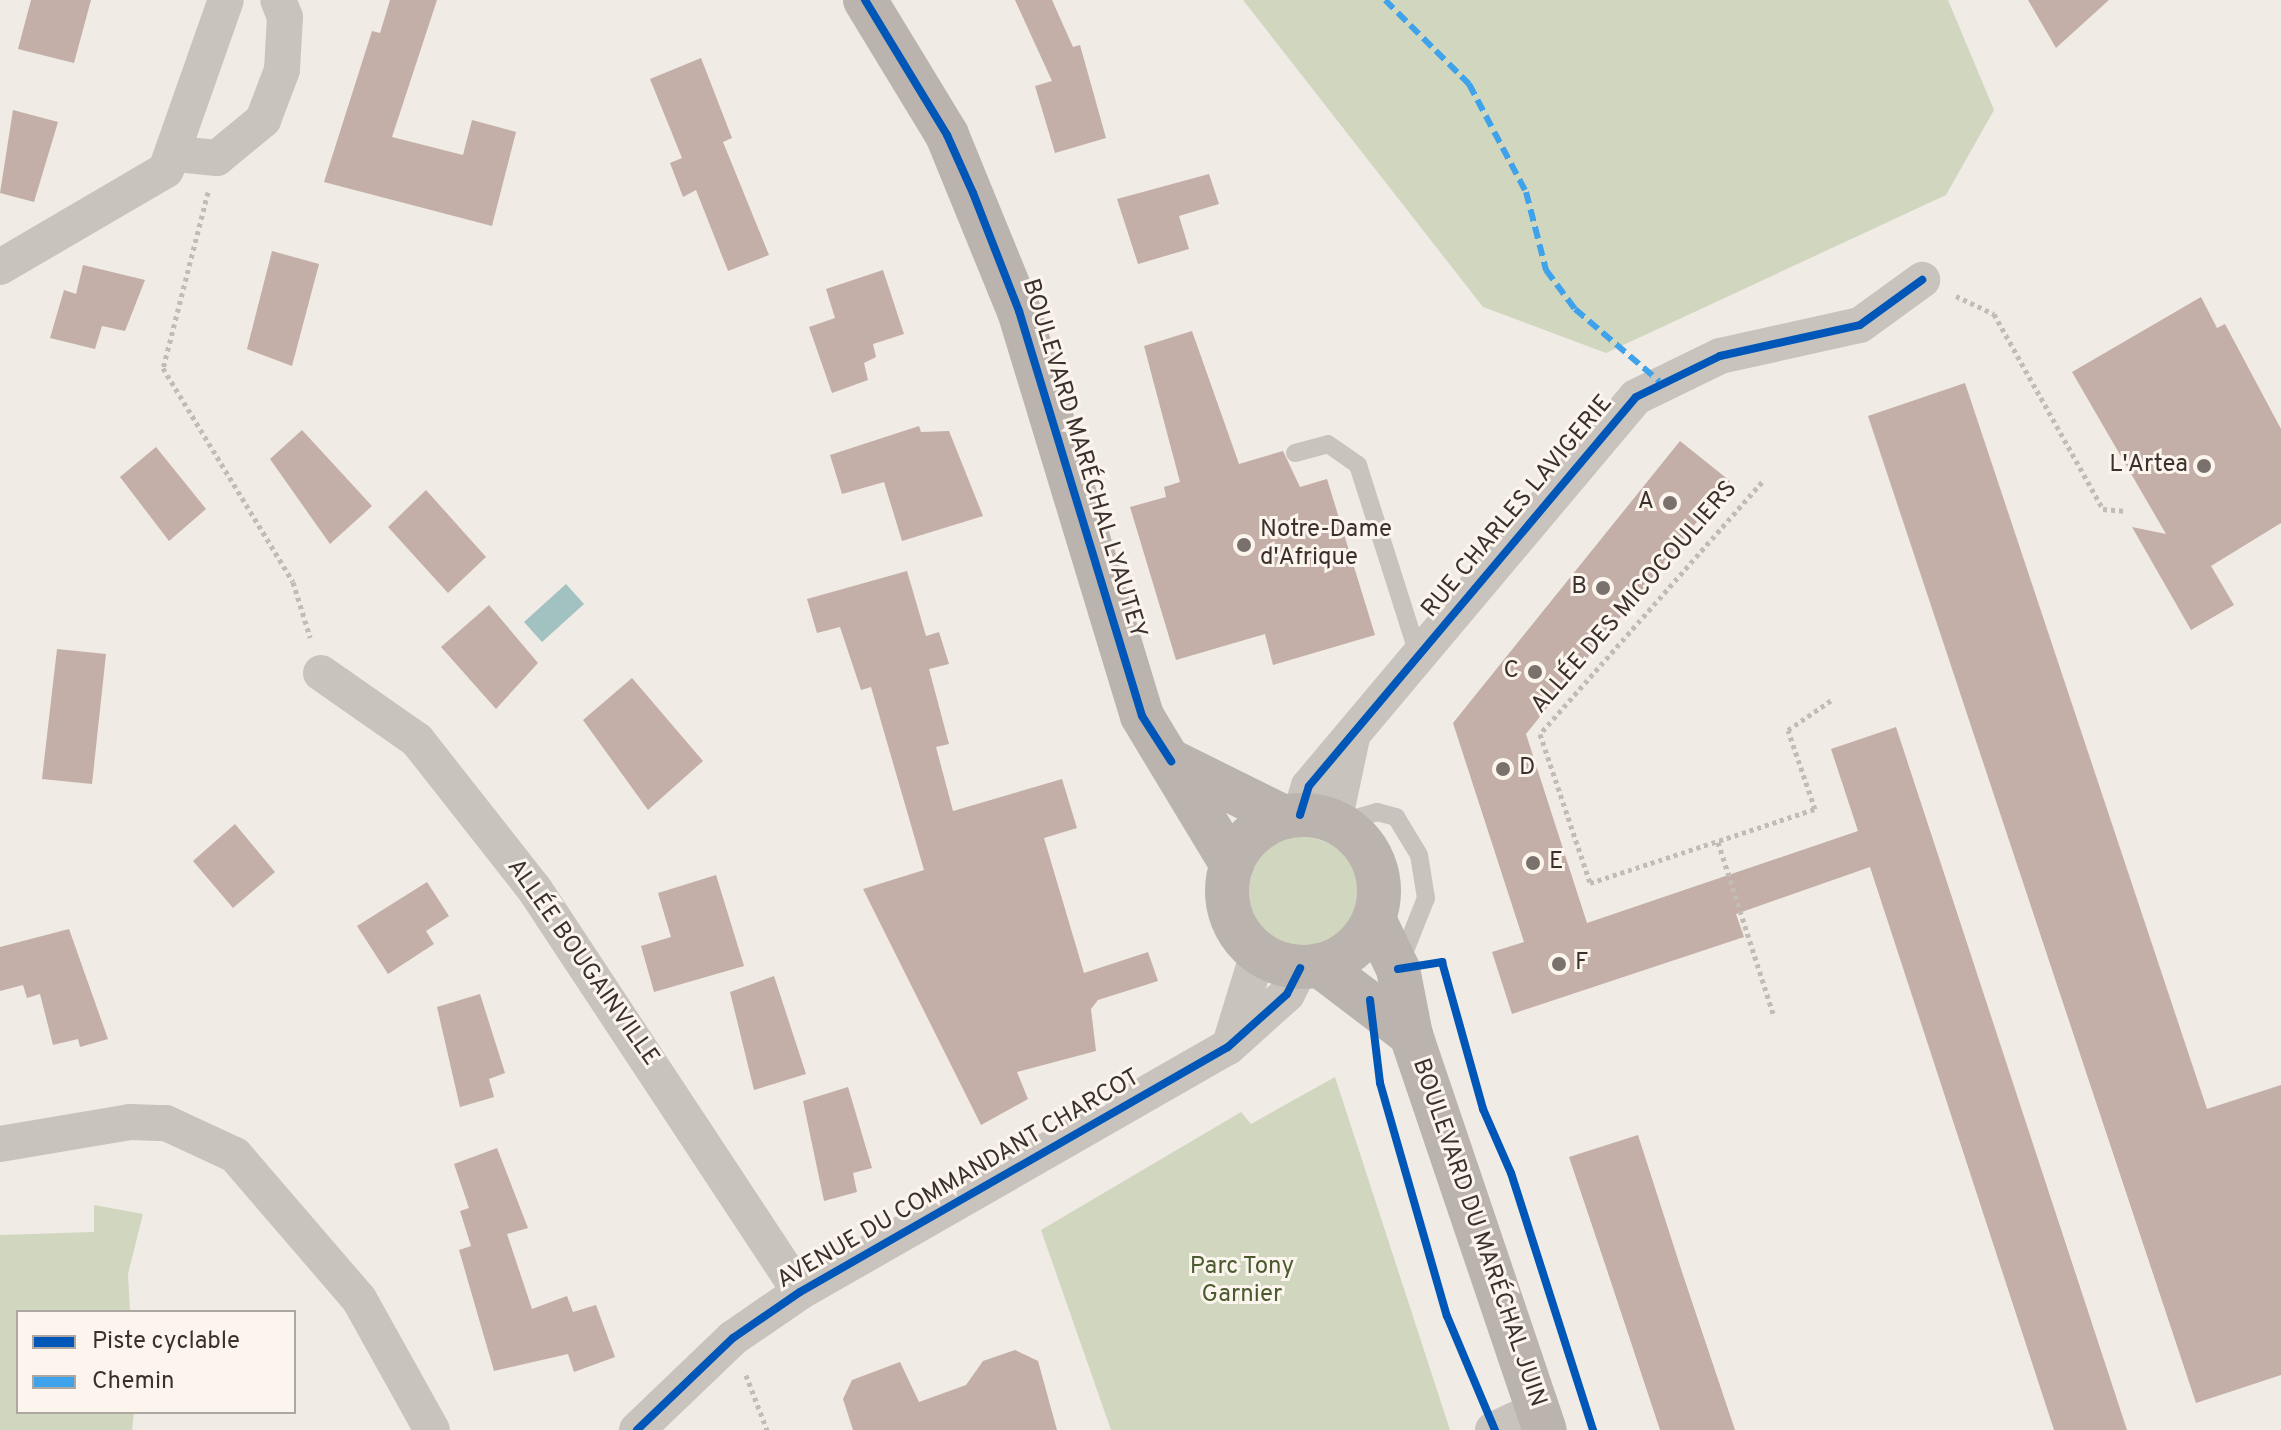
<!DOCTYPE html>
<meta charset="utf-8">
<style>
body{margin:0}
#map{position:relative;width:2281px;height:1430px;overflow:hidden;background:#f0ebe5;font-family:Overpass,sans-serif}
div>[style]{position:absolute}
.green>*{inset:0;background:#d1d6bf}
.round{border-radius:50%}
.water>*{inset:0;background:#a1c2c1}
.building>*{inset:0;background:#c3afa7}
.path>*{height:5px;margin-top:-2.5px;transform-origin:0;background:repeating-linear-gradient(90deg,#c2bbb6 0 4px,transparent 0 8px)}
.lane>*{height:18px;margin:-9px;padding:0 9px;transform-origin:9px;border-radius:9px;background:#c9c3be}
.street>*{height:36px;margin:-18px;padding:0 18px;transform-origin:18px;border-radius:18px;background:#c9c3be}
.secondary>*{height:44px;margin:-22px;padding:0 22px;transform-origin:22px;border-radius:22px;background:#bab3ae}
.secondary>.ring{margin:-22px;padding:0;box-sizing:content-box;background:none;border:44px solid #bab3ae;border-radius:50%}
.quiet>*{height:6px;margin-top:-3px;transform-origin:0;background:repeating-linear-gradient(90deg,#3fa3eb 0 12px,transparent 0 18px)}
.cycleway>*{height:8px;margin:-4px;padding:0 4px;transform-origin:4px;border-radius:4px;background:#0057b8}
.dots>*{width:22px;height:22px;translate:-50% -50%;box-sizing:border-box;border:4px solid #fbf5ee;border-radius:50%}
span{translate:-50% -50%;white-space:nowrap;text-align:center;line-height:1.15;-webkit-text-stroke:6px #fbf5ee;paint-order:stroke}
.street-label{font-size:24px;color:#3b302b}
.poi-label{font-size:24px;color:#3b302b}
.right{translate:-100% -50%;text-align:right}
.left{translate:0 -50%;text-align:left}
.park-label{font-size:24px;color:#4a5a2e}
.legend{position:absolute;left:16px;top:1310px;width:280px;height:104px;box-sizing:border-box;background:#fbf5ee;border:2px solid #aea6a0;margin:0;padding:10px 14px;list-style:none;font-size:24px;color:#3b302b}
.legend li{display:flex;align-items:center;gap:16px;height:40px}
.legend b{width:40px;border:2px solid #aea6a0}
</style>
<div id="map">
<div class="green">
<div style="clip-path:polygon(1243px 0,1948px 0,1994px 110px,1946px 195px,1606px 353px,1483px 307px)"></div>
<div class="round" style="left:1245px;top:837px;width:114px;height:114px"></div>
<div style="clip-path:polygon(1335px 1077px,1450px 1430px,1111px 1430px,1041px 1230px,1241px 1112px,1251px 1124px)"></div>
<div style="clip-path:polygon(94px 1205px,143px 1214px,128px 1274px,130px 1312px,18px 1312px,18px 1412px,134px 1412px,132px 1430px,0 1430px,0 1235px,94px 1232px)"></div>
</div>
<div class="water">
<div style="clip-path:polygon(566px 584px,584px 604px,542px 642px,524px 622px)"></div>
</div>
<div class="building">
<div style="clip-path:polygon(31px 0,91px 0,74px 63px,18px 49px)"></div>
<div style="clip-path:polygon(390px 0,437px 0,392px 137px,463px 155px,472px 120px,516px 132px,492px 226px,324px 182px,372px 31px,380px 33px)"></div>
<div style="clip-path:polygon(1015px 0,1052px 0,1073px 47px,1080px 45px,1106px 138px,1055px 153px,1035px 86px,1052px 81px)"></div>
<div style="clip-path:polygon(2028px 0,2109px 0,2056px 48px)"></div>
<div style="clip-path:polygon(701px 58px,732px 138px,723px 142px,769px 255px,728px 271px,696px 190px,683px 197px,670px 163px,682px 158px,650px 79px)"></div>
<div style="clip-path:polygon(13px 110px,58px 122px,34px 202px,0 193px)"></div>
<div style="clip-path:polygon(1209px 174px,1219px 204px,1179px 216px,1189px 249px,1138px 264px,1117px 199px)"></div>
<div style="clip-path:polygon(272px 251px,319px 264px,292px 366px,247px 349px)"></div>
<div style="clip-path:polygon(83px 265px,145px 280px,125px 331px,102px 326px,95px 349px,50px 338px,64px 290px,76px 294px)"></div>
<div style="clip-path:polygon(883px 270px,904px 334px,873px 344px,876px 357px,864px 363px,868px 380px,832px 393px,809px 327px,835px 318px,826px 289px)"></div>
<div style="clip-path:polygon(2201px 297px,2217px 328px,2225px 324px,2281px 429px,2281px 523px,2211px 566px,2234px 605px,2191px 630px,2132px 527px,2166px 534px,2072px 372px)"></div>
<div style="clip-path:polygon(1192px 331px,1239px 464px,1283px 451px,1300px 487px,1327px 479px,1375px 635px,1273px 665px,1265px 634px,1176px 660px,1130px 507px,1166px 497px,1164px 487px,1180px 482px,1144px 346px)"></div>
<div style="clip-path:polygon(1965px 383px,2207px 1109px,2281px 1085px,2281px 1375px,2196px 1403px,1868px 416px)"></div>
<div style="clip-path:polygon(919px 426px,921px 432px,949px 431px,983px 516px,902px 541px,884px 482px,842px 494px,830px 455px)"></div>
<div style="clip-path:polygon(302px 430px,372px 506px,330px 544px,270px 459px)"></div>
<div style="clip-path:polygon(1680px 441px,1730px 481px,1526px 734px,1587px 923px,1858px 831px,1831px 749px,1896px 727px,2127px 1430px,2054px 1430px,1870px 867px,1736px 914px,1744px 937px,1512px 1014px,1492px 952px,1524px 942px,1453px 723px)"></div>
<div style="clip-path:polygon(156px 447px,206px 509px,169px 541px,120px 477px)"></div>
<div style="clip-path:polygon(426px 490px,486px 557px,448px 593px,388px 527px)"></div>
<div style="clip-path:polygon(907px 571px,926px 636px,939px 632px,949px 664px,929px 669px,949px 744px,936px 747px,953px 811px,1062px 779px,1077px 828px,1044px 838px,1084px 973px,1148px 952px,1158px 981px,1098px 1000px,1091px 1009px,1096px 1051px,1017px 1072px,1028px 1099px,981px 1125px,863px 889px,924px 870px,871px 687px,861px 690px,840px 627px,817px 633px,807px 599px)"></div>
<div style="clip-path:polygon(489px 605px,538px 663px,496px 709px,441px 647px)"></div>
<div style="clip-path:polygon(57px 649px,106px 654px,92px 784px,42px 779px)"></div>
<div style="clip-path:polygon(632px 678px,703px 761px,648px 810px,583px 720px)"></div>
<div style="clip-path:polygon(235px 824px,275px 872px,233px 908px,193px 861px)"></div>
<div style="clip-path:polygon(716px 875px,744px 966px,654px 992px,641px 946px,671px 937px,658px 893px)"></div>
<div style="clip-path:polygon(427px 882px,449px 916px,426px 931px,434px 944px,388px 974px,357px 926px)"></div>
<div style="clip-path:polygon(69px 929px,108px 1039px,80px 1047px,78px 1039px,53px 1045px,40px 994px,27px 998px,23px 985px,0 991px,0 947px)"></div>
<div style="clip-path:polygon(774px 976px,806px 1074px,754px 1090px,730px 992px)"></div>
<div style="clip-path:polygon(480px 994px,505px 1073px,489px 1079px,494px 1097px,460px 1107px,437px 1007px)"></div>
<div style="clip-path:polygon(848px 1087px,872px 1168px,853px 1173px,857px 1192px,824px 1201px,803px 1101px)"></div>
<div style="clip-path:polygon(1638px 1135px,1683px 1275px,1735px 1430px,1660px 1430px,1606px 1267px,1569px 1157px)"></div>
<div style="clip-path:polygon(497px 1148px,528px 1228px,507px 1234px,532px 1309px,567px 1296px,573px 1312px,596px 1305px,615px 1357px,574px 1372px,568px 1354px,494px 1371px,459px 1250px,471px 1246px,460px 1211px,469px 1208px,454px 1164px)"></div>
<div style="clip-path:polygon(1015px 1350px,1038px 1361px,1057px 1430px,853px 1430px,843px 1399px,852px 1380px,900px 1362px,919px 1402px,966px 1385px,983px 1361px)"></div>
</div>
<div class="path">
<div style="left:208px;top:192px;width:182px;rotate:104.3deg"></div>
<div style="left:163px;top:368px;width:250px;rotate:58.7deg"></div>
<div style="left:293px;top:582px;width:58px;rotate:72.8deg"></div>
<div style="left:1956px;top:296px;width:42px;rotate:25.3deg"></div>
<div style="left:1994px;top:314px;width:223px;rotate:60.8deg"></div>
<div style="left:2103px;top:509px;width:23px;rotate:5deg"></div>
<div style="left:1762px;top:482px;width:336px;rotate:131.4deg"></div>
<div style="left:1540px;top:734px;width:157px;rotate:71.4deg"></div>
<div style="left:1590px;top:883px;width:237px;rotate:-18.2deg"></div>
<div style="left:1815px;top:809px;width:83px;rotate:-108.9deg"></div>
<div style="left:1788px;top:730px;width:55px;rotate:-34.6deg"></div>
<div style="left:1718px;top:842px;width:183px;rotate:72.2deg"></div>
<div style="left:746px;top:1375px;width:59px;rotate:69.1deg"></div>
</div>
<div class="lane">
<div style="left:1295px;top:453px;width:34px;rotate:-15deg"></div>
<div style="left:1328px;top:444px;width:37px;rotate:35deg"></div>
<div style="left:1358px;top:465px;width:201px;rotate:72.4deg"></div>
<div style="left:1339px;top:823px;width:40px;rotate:-16deg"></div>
<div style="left:1377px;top:812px;width:20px;rotate:15deg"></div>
<div style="left:1396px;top:817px;width:44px;rotate:58.8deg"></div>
<div style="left:1419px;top:855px;width:44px;rotate:80.8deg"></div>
<div style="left:1426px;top:898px;width:73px;rotate:111.7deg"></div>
</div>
<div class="street">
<div style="left:176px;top:154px;width:41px;rotate:5.6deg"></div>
<div style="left:217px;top:158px;width:60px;rotate:-39.6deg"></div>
<div style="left:263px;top:120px;width:53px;rotate:-69.2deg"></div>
<div style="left:282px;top:70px;width:53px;rotate:-86.8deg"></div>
<div style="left:285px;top:17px;width:18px;rotate:-112deg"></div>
<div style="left:0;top:267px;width:192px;rotate:-30.3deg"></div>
<div style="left:166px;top:170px;width:180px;rotate:-70.6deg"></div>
<div style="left:321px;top:673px;width:117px;rotate:34.9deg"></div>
<div style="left:417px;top:740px;width:191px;rotate:51.8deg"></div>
<div style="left:535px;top:890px;width:481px;rotate:56.6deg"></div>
<div style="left:1300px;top:815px;width:30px;rotate:-73deg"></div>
<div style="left:1309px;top:786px;width:508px;rotate:-49.95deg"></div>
<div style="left:1636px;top:397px;width:93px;rotate:-26deg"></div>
<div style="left:1720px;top:356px;width:143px;rotate:-12.5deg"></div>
<div style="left:1860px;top:325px;width:77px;rotate:-36deg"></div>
<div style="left:1334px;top:822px;width:87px;rotate:-78deg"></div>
<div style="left:1232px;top:1038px;width:89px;rotate:-73deg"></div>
<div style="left:0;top:1144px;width:132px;rotate:-9.6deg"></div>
<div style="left:130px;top:1122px;width:36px;rotate:2deg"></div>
<div style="left:166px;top:1123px;width:76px;rotate:24.9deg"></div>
<div style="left:235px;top:1155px;width:190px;rotate:49.3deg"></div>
<div style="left:359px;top:1299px;width:150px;rotate:60.9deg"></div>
<div style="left:637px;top:1430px;width:133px;rotate:-43.8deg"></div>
<div style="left:733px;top:1338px;width:81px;rotate:-34.5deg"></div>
<div style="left:800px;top:1292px;width:493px;rotate:-29.8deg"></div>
<div style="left:1228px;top:1047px;width:79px;rotate:-41.9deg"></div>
<div style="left:1287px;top:994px;width:29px;rotate:-63deg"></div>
<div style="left:1493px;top:1430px;width:50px;rotate:-25deg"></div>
</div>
<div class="secondary">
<div style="left:865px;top:0;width:158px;rotate:58.7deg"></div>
<div style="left:947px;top:135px;width:190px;rotate:67.8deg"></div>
<div style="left:1019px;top:311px;width:423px;rotate:73.1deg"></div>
<div style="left:1142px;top:716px;width:174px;rotate:58.9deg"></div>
<div style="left:1171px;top:761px;width:126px;rotate:26.4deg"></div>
<div class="ring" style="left:1227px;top:815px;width:108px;height:108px"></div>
<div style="left:1374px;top:919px;width:55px;rotate:64.4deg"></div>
<div style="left:1398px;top:969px;width:67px;rotate:78.9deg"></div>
<div style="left:1411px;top:1035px;width:417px;rotate:71.3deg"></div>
<div style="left:1319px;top:965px;width:116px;rotate:37.3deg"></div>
</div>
<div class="quiet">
<div style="left:1385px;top:0;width:119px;rotate:45deg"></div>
<div style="left:1469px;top:84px;width:122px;rotate:62.2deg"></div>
<div style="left:1526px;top:192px;width:81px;rotate:75.6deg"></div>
<div style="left:1546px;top:270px;width:49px;rotate:53.4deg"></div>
<div style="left:1575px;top:309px;width:111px;rotate:40.6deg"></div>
</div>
<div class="cycleway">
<div style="left:865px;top:0;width:158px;rotate:58.7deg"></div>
<div style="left:947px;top:135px;width:64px;rotate:65.9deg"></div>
<div style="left:973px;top:193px;width:127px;rotate:68.7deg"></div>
<div style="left:1019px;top:311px;width:423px;rotate:73.1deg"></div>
<div style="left:1142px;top:716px;width:54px;rotate:57.2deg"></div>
<div style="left:1300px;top:815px;width:30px;rotate:-73deg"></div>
<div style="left:1309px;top:786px;width:508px;rotate:-49.95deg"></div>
<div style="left:1636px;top:397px;width:93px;rotate:-26deg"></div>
<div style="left:1720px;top:356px;width:143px;rotate:-12.5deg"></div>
<div style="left:1860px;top:325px;width:77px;rotate:-36deg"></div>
<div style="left:1398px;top:969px;width:45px;rotate:-9deg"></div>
<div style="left:1442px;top:962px;width:153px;rotate:74.4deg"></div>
<div style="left:1483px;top:1109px;width:70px;rotate:66.4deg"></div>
<div style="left:1511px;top:1173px;width:270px;rotate:72.3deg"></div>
<div style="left:1370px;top:1000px;width:84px;rotate:83.1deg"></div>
<div style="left:1380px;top:1083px;width:242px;rotate:74deg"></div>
<div style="left:1447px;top:1316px;width:124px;rotate:67.2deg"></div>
<div style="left:637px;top:1430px;width:133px;rotate:-43.8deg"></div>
<div style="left:733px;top:1338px;width:81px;rotate:-34.5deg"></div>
<div style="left:800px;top:1292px;width:493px;rotate:-29.8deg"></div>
<div style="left:1228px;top:1047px;width:79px;rotate:-41.9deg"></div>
<div style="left:1287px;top:994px;width:29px;rotate:-63deg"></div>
</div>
<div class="dots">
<div style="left:2204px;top:466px;background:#7a716c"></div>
<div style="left:1670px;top:503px;background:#7a716c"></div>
<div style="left:1244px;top:545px;background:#7a716c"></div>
<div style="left:1603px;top:588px;background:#7a716c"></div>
<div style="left:1535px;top:672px;background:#7a716c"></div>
<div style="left:1503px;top:769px;background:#7a716c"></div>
<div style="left:1533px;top:863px;background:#7a716c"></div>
<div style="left:1559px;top:964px;background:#7a716c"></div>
</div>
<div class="street-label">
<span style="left:1083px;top:459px;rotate:73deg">BOULEVARD MARÉCHAL LYAUTEY</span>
<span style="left:1518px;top:507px;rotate:-50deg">RUE CHARLES LAVIGERIE</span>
<span style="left:1635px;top:598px;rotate:-49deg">ALLÉE DES MICOCOULIERS</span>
<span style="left:582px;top:963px;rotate:55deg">ALLÉE BOUGAINVILLE</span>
<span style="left:959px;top:1180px;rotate:-30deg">AVENUE DU COMMANDANT CHARCOT</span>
<span style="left:1478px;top:1233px;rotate:71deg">BOULEVARD DU MARÉCHAL JUIN</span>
</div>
<div class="poi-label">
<span class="right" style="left:2188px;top:466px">L'Artea</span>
<span class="right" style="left:1654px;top:503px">A</span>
<span class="left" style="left:1260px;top:545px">Notre-Dame<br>d'Afrique</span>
<span class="right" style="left:1587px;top:588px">B</span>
<span class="right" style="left:1519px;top:672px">C</span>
<span class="left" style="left:1519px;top:769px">D</span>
<span class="left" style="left:1549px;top:863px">E</span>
<span class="left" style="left:1575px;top:964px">F</span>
</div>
<div class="park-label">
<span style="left:1242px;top:1282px">Parc Tony<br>Garnier</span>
</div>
<ul class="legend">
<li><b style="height:10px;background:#0057b8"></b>Piste cyclable</li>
<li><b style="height:10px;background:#3fa3eb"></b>Chemin</li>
</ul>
</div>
